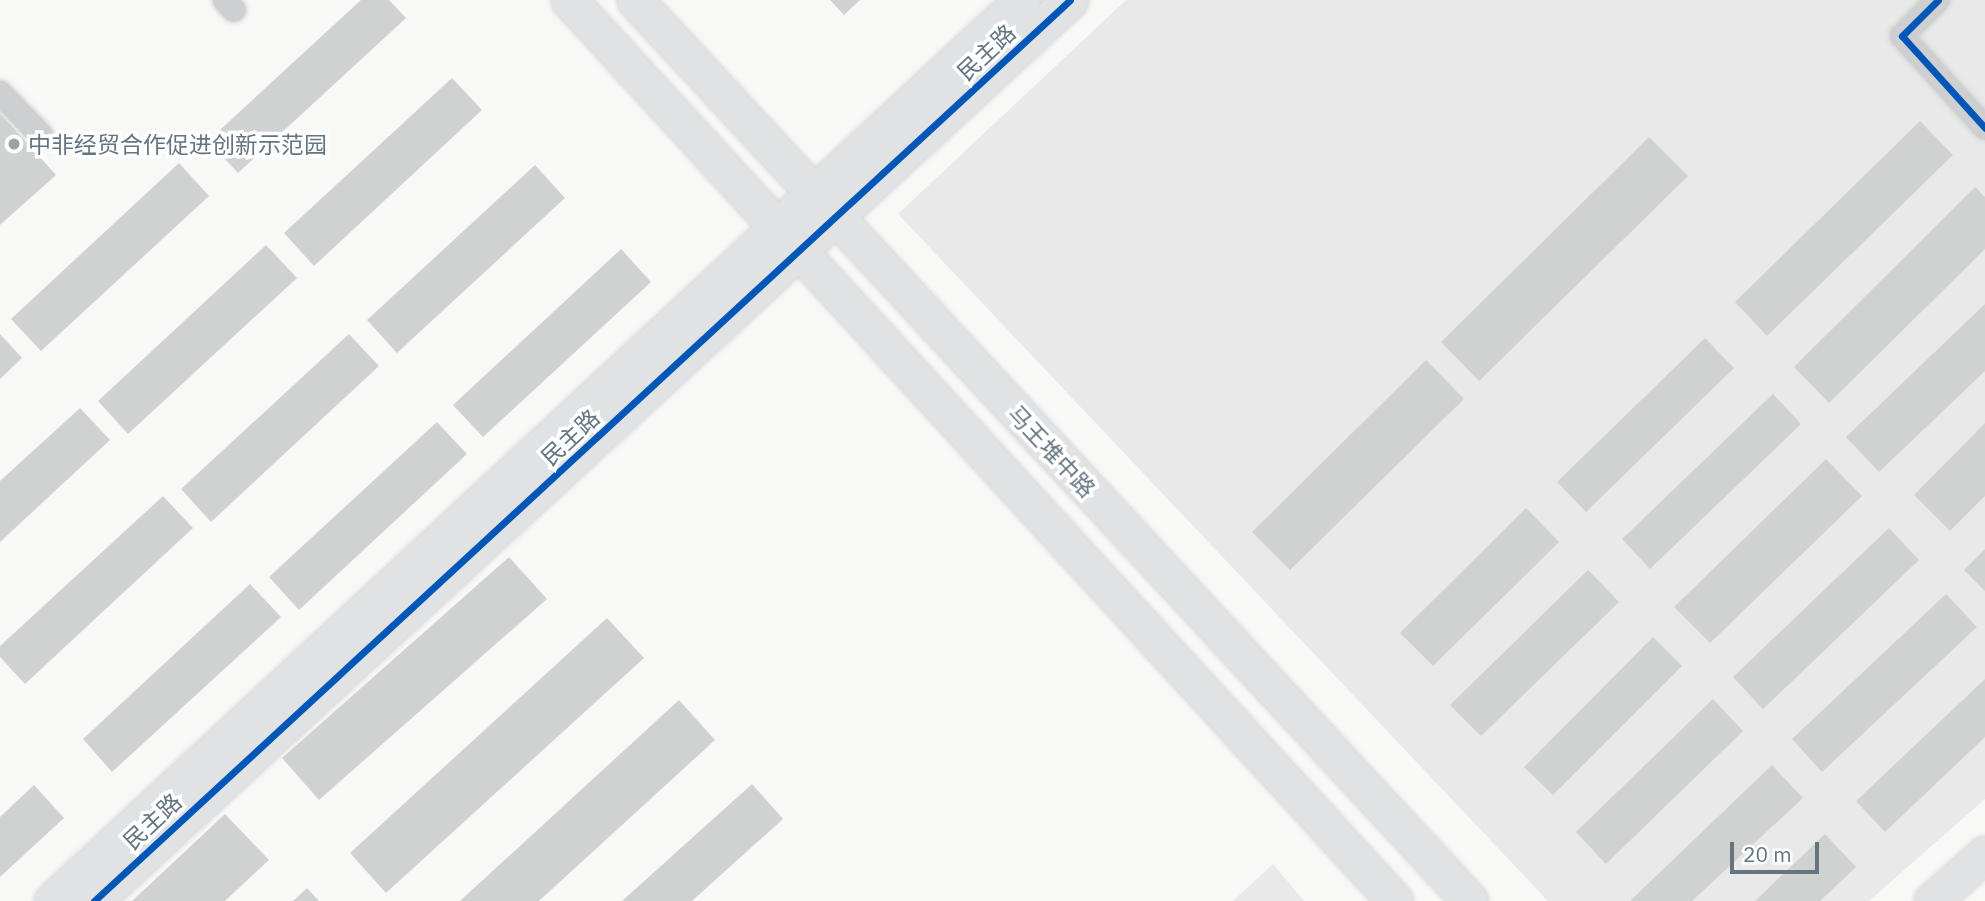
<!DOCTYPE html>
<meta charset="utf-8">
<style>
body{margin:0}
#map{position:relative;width:1985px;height:901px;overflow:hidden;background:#f8f8f7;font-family:"IBM Plex Sans","Noto Sans SC",sans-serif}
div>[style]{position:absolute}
.built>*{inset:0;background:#e8e9e8}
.building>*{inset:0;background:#d0d2d2}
.roads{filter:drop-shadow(0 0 2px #d5d6d7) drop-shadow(0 0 2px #d5d6d7)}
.street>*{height:24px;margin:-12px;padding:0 12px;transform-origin:12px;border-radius:12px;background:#cecfd0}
.secondary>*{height:35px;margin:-17.5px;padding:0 17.5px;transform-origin:17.5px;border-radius:17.5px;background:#e1e2e3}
.cycleway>*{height:7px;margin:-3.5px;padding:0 3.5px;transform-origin:3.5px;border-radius:3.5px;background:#0057b8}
.dots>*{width:19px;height:19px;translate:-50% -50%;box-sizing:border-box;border:4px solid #fff;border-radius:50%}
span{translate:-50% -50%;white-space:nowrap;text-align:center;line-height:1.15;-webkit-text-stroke:7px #fff;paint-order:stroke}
.street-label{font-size:23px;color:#647581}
.poi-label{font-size:23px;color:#647581}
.left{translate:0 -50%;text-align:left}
.scale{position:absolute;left:1730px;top:842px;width:89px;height:32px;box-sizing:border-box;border:4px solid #647581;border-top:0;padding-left:9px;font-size:21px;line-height:24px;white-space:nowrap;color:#647581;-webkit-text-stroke:5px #fff;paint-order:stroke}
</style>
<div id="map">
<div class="built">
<div style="clip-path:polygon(1126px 0,1985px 0,1985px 799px,1869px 901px,1548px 901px,898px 214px)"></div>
<div style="clip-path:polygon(1273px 864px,1304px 901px,1233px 901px)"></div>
</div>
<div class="building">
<div style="clip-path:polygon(361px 0,389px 0,406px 18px,238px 173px,208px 141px)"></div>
<div style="clip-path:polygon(830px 0,860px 0,844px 15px)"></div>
<div style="clip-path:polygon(452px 78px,482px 110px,314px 266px,284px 233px)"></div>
<div style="clip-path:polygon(0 113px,56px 175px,0 225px)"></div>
<div style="clip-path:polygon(1920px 121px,1953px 155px,1767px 336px,1735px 302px)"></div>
<div style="clip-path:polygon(1649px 137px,1688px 176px,1479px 381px,1441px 342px)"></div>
<div style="clip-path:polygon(179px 163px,209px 196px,41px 351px,11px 319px)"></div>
<div style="clip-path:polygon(535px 165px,565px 198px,397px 353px,367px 320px)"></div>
<div style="clip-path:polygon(1975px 187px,1985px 197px,1985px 249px,1829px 403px,1794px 367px)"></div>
<div style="clip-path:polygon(266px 245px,297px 278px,128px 434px,98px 401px)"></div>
<div style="clip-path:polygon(621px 249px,651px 282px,483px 437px,453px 405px)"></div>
<div style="clip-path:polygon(1985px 304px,1985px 371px,1879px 472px,1846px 437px)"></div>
<div style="clip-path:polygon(0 334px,22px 358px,0 379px)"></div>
<div style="clip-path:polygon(349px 334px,379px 366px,211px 522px,181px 489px)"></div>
<div style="clip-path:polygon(1705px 338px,1734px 368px,1586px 512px,1557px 482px)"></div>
<div style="clip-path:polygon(1426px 360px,1464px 399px,1290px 570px,1252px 532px)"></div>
<div style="clip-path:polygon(1773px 394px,1801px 424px,1650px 569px,1622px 539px)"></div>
<div style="clip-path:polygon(80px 408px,110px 440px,0 542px,0 481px)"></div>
<div style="clip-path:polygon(437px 422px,467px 454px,299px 610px,269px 577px)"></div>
<div style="clip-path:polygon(1985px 423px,1985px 496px,1950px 531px,1914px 495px)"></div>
<div style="clip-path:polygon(1826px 459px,1862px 496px,1710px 643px,1674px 607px)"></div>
<div style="clip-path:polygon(163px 496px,193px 528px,25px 684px,0 657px,0 646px)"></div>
<div style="clip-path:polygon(1526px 508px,1559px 542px,1433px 666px,1400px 633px)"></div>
<div style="clip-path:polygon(1889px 528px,1919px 560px,1763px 709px,1733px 677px)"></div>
<div style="clip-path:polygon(1985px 549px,1985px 591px,1964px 570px)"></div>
<div style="clip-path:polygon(509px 557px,547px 599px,319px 800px,282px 758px)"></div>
<div style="clip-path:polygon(1588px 570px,1619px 602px,1481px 736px,1450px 705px)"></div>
<div style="clip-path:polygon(250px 584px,281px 617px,112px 772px,83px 739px)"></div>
<div style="clip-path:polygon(1946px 594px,1977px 627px,1822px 772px,1792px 739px)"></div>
<div style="clip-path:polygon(607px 618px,644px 658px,386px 893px,350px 853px)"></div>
<div style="clip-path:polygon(1653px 637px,1682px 666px,1553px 795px,1524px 767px)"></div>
<div style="clip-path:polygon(1985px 679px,1985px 737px,1885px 832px,1856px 801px)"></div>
<div style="clip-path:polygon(1713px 699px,1743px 731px,1606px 864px,1576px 832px)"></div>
<div style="clip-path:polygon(679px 700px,715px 740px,539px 901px,460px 901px)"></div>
<div style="clip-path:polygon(1772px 765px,1803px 798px,1692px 901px,1630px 901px)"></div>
<div style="clip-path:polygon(752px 784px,783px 819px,692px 901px,622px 901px)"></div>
<div style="clip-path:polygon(34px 785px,64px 818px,0 877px,0 817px)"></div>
<div style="clip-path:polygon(225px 814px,269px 860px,225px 901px,132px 901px)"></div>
<div style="clip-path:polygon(1825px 834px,1856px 867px,1820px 901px,1755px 901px)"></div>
<div style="clip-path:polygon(307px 888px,319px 901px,293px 901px)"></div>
</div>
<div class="roads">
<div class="street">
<div style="left:225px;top:0;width:13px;rotate:48deg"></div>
<div style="left:1938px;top:0;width:51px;rotate:135deg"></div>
<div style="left:1902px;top:36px;width:124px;rotate:47.9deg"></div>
<div style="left:0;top:93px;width:59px;rotate:45.7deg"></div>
</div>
<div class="secondary">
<div style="left:569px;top:0;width:1222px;rotate:47.49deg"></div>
<div style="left:635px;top:0;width:1228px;rotate:47.18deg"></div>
<div style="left:52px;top:901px;width:1324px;rotate:-42.89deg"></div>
<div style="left:94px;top:901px;width:1328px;rotate:-42.71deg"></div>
<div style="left:1932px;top:901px;width:71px;rotate:-41.6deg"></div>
</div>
</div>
<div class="cycleway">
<div style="left:1938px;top:0;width:51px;rotate:135deg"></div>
<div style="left:1902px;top:36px;width:124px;rotate:47.9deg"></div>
<div style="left:94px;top:901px;width:1328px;rotate:-42.71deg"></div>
</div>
<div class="dots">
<div style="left:14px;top:144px;background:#98a3aa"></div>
</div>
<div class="street-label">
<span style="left:986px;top:52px;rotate:-43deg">民主路</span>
<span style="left:570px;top:437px;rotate:-43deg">民主路</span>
<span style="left:1052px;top:451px;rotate:47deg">马王堆中路</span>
<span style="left:152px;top:821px;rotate:-43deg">民主路</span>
</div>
<div class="poi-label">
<span class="left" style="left:28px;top:144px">中非经贸合作促进创新示范园</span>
</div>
<div class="scale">20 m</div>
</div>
